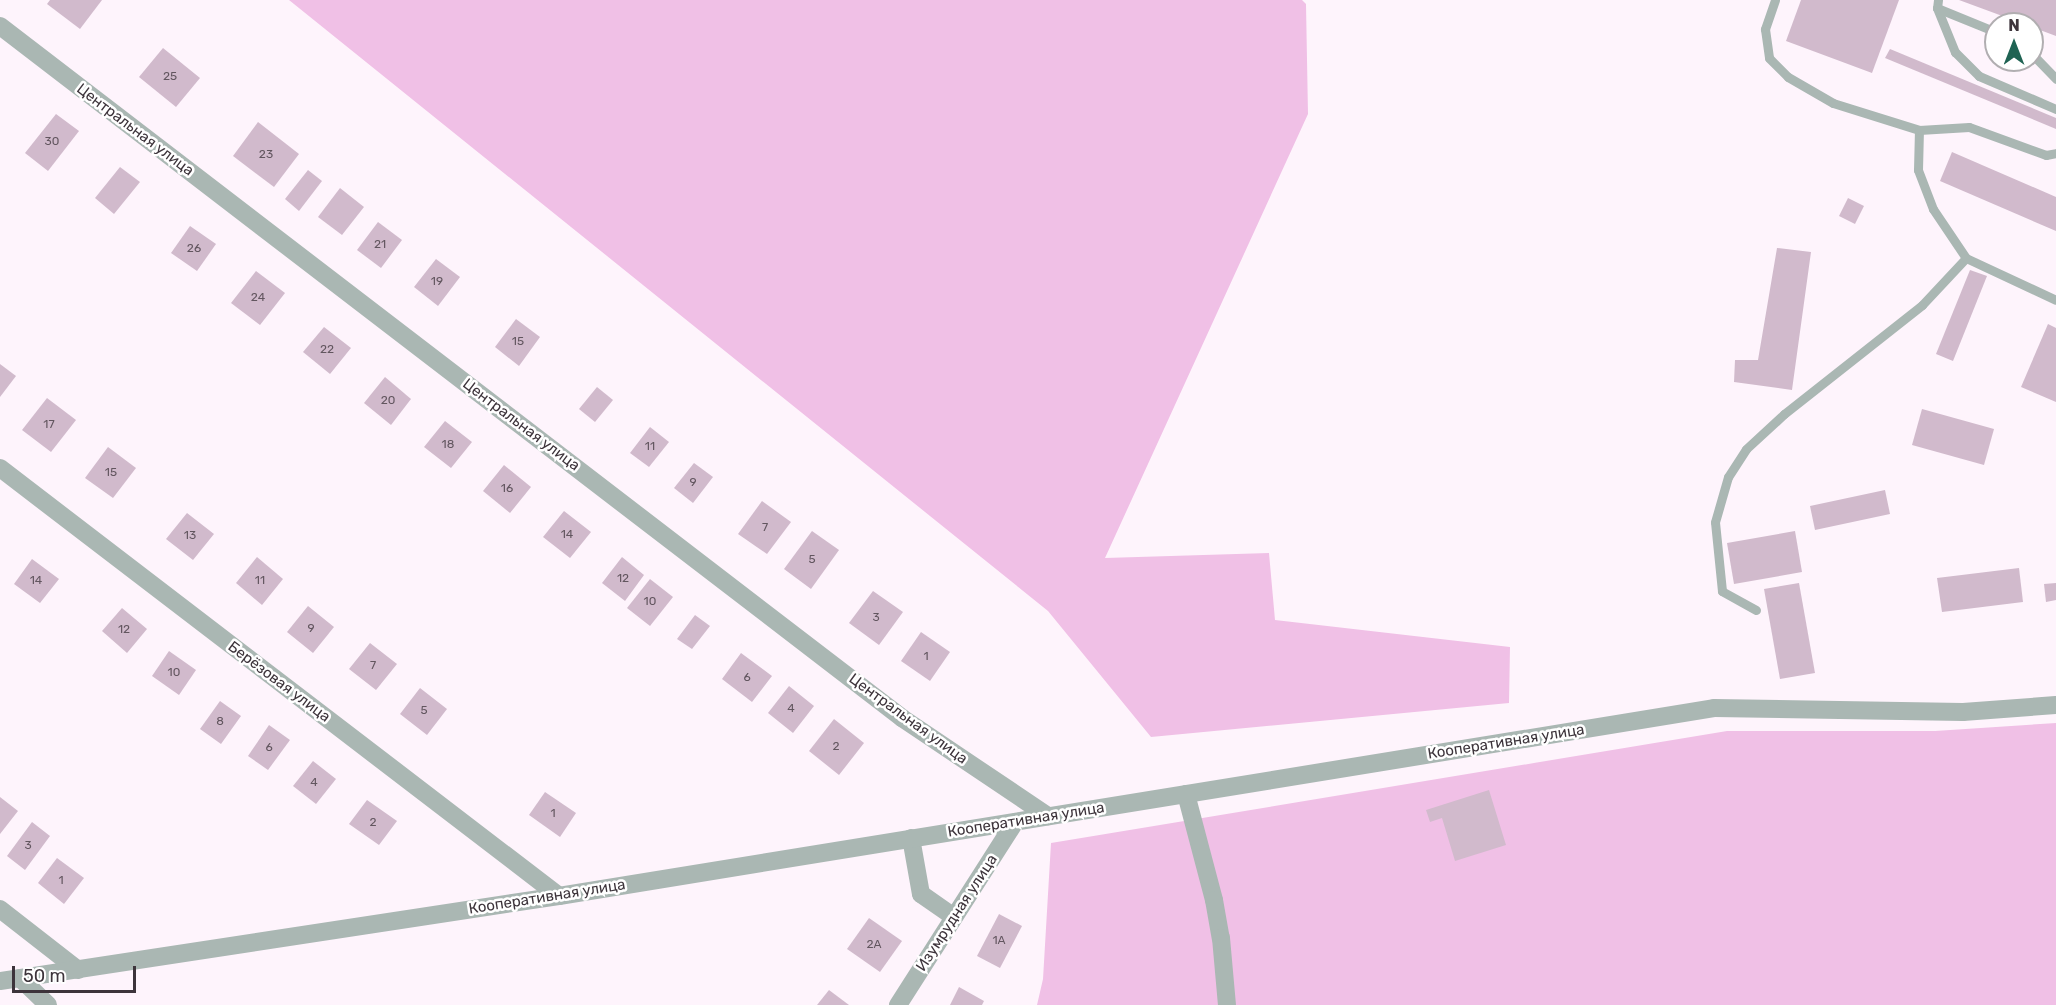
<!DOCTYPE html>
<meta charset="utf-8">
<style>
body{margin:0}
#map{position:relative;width:2056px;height:1005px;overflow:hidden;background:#fef4fc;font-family:Rubik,sans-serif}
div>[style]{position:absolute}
.green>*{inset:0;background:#f0c0e6}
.building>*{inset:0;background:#d1bacc}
.lane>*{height:9px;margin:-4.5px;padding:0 4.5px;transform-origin:4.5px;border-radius:4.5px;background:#aab7b3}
.street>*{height:18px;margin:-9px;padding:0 9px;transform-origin:9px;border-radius:9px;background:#aab7b3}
span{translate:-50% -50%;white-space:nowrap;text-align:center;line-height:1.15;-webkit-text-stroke:5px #fff;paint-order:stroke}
.number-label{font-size:12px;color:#62565f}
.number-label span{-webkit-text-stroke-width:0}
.street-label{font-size:15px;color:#3d343b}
.north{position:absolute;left:1984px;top:12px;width:60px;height:60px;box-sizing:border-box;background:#fff;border:2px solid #b1aeb1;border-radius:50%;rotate:0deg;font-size:16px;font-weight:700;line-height:24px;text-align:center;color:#3d343b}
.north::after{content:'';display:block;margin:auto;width:21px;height:27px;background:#1f6353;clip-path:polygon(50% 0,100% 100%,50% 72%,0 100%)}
.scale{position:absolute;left:12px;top:966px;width:124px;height:27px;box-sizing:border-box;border:3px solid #3d343b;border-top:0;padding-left:8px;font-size:18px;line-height:21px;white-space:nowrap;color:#3d343b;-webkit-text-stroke:4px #fff;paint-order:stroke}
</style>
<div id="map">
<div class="green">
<div style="clip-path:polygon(289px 0,1302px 0,1306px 4px,1308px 114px,1105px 558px,1269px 553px,1275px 620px,1510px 647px,1509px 703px,1151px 737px,1048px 611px)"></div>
<div style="clip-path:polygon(2056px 723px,2056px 1005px,1037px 1005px,1043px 979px,1051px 843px,1727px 731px,1935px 731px)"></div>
</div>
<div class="building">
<div style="clip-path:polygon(50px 0,102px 0,80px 29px,47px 4px)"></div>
<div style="clip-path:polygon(1801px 0,1899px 0,1872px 73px,1786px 41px)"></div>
<div style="clip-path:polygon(1959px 0,2056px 0,2056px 36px,2032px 27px,2032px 24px,2024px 24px)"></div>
<div style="clip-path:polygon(163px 48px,200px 78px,176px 107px,139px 77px)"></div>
<div style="clip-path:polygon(1890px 49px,2056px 118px,2056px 129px,1885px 58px)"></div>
<div style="clip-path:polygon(56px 114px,79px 131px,48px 171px,25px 153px)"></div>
<div style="clip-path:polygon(258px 122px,299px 154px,274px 187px,233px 156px)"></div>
<div style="clip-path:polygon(1952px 152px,2056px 197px,2056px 231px,1940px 181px)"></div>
<div style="clip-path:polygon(120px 167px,140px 182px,114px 214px,95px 198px)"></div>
<div style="clip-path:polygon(308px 170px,322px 181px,299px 211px,285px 199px)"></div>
<div style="clip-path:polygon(340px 188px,364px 207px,342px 235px,318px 217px)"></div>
<div style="clip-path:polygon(1848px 198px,1864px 206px,1855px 224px,1839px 216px)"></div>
<div style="clip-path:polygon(378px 222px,402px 240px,381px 268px,357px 250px)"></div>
<div style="clip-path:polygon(190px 226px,216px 244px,197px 271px,171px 253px)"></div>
<div style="clip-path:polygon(1777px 248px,1811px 252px,1792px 390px,1734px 382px,1735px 360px,1758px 360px)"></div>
<div style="clip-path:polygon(436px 259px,460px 277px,438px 306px,414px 287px)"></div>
<div style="clip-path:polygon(1970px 270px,1987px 276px,1953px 361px,1936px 354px)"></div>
<div style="clip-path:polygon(256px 271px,285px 293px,260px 325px,231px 303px)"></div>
<div style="clip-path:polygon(516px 319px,540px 337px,519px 366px,495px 347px)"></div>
<div style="clip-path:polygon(2048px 324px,2056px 328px,2056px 402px,2021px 387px)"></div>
<div style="clip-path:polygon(324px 327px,351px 348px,330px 374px,303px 352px)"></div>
<div style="clip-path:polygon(0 364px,16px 376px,0 397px)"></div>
<div style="clip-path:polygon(385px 377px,411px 399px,391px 425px,364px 403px)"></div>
<div style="clip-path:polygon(597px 387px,613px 400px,595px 422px,579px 409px)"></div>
<div style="clip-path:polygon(47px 398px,76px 420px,51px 452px,22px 430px)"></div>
<div style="clip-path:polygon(1922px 409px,1994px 429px,1984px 465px,1912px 445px)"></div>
<div style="clip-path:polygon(445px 421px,472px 442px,451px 468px,424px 447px)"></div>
<div style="clip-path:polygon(650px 427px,669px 442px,649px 467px,630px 453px)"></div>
<div style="clip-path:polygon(108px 447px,136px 468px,113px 498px,85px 478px)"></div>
<div style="clip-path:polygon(694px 463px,713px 477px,693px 503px,674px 488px)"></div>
<div style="clip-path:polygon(504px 465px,531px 487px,510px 513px,483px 491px)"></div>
<div style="clip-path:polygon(1885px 490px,1890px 514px,1815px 530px,1810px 506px)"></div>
<div style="clip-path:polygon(762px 501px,791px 522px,767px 554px,738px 534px)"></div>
<div style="clip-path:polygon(564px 511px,591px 532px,570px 558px,543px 537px)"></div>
<div style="clip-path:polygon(187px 513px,214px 534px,193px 560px,166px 539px)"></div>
<div style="clip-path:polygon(812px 531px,839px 550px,811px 589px,784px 569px)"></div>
<div style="clip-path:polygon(1795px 531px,1802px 572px,1734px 584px,1727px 543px)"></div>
<div style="clip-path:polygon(257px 557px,283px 579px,262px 605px,236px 583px)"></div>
<div style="clip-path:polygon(622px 557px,644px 575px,625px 601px,602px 583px)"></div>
<div style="clip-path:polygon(32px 559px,59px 579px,40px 603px,14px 584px)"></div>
<div style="clip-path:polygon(2019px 568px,2023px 602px,1942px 612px,1937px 578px)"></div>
<div style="clip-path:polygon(650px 579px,673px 597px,650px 626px,627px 608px)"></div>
<div style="clip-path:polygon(1799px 583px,1815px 673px,1780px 679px,1764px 589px)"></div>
<div style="clip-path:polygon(2056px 583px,2056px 600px,2046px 602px,2044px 584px)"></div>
<div style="clip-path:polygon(873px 591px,903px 612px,879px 645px,849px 623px)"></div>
<div style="clip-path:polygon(308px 606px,334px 627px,313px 653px,287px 632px)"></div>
<div style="clip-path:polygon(122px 608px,147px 629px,127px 653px,102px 631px)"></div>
<div style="clip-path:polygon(695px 615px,710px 626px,692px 649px,677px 639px)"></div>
<div style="clip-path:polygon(921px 632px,950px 652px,930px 681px,901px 661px)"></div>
<div style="clip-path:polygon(370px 643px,397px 664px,376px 690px,349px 669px)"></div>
<div style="clip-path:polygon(169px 651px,196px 670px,179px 695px,152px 676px)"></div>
<div style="clip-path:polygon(741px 653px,772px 676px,752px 702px,722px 679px)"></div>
<div style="clip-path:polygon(789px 686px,814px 706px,793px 733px,768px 713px)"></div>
<div style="clip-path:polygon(420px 688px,447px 709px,427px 735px,400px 714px)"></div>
<div style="clip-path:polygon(220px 701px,241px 716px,221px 744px,200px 729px)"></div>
<div style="clip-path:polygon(834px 719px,864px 743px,839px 775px,809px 751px)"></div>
<div style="clip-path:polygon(269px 725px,290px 740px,268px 770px,248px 756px)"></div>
<div style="clip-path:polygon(313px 761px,336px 779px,316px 804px,293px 786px)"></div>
<div style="clip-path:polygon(1489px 790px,1506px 845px,1455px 861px,1442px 818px,1430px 822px,1426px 810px)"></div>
<div style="clip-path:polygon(545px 792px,576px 813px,560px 837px,529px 815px)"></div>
<div style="clip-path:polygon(0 797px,18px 811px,0 834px)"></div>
<div style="clip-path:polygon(367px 800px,397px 821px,379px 845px,349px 824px)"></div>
<div style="clip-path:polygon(32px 822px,50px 836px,25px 870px,7px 856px)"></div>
<div style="clip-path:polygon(57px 858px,84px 878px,64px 904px,38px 883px)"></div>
<div style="clip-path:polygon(999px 914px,1022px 926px,1000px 968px,977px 956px)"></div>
<div style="clip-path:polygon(869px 918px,902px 941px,880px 972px,847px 949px)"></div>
<div style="clip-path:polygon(959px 987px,984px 1001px,982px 1005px,950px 1005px)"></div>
<div style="clip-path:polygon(829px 990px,849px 1005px,817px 1005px)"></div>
</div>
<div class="lane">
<div style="left:1775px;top:0;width:31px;rotate:109deg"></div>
<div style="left:1765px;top:29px;width:29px;rotate:82deg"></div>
<div style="left:1769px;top:58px;width:27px;rotate:45deg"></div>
<div style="left:1788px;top:77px;width:52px;rotate:30deg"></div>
<div style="left:1833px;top:103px;width:90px;rotate:17.4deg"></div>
<div style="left:1938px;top:0;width:8px;rotate:97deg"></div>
<div style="left:1937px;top:8px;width:48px;rotate:67.8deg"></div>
<div style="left:1955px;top:52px;width:34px;rotate:45deg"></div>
<div style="left:1979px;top:76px;width:84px;rotate:23.2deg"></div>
<div style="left:1937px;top:8px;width:64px;rotate:22.1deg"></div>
<div style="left:2032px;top:54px;width:35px;rotate:46deg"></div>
<div style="left:1966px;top:258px;width:59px;rotate:-124deg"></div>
<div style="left:1933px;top:209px;width:42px;rotate:-111deg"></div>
<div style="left:1918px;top:170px;width:40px;rotate:-88.6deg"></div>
<div style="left:1919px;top:130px;width:50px;rotate:-3.4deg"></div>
<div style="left:1969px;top:127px;width:82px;rotate:20deg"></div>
<div style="left:2046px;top:155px;width:10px;rotate:-11deg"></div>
<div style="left:1756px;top:610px;width:39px;rotate:-151deg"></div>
<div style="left:1722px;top:591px;width:69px;rotate:-95.8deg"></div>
<div style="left:1715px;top:522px;width:47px;rotate:-73.9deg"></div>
<div style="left:1728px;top:477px;width:33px;rotate:-57deg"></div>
<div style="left:1746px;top:449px;width:52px;rotate:-42.6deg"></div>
<div style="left:1784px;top:414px;width:176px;rotate:-38.3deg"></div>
<div style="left:1922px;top:305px;width:64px;rotate:-46.9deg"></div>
<div style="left:1966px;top:258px;width:99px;rotate:25deg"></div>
</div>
<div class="street">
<div style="left:0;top:26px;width:1137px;rotate:37.49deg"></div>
<div style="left:902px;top:718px;width:176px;rotate:33.9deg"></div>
<div style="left:0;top:468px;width:704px;rotate:37.44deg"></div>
<div style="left:1186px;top:794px;width:110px;rotate:75.2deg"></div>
<div style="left:1214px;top:900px;width:39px;rotate:80deg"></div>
<div style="left:1221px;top:938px;width:67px;rotate:84.9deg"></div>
<div style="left:911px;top:838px;width:57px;rotate:79.9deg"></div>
<div style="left:921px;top:894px;width:40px;rotate:34.9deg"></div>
<div style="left:0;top:909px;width:99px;rotate:38deg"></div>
<div style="left:20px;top:978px;width:39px;rotate:44deg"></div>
<div style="left:0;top:981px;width:565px;rotate:-8.65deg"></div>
<div style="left:559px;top:896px;width:1170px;rotate:-9.24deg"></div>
<div style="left:1714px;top:708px;width:249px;rotate:0.9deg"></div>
<div style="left:1963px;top:712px;width:93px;rotate:-4.3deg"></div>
<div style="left:898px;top:1005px;width:217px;rotate:-57.4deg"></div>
</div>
<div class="number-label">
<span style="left:170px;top:77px">25</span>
<span style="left:52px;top:142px">30</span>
<span style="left:266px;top:155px">23</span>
<span style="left:380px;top:245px">21</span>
<span style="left:194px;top:249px">26</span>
<span style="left:437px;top:282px">19</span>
<span style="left:258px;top:298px">24</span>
<span style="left:518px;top:342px">15</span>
<span style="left:327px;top:350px">22</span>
<span style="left:388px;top:401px">20</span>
<span style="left:49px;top:425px">17</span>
<span style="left:448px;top:445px">18</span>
<span style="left:650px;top:447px">11</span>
<span style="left:111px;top:473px">15</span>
<span style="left:693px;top:483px">9</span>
<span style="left:507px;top:489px">16</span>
<span style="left:765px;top:528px">7</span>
<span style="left:567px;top:535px">14</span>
<span style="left:190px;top:536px">13</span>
<span style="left:812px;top:560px">5</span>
<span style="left:623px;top:579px">12</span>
<span style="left:36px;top:581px">14</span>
<span style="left:260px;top:581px">11</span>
<span style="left:650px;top:602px">10</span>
<span style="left:876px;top:618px">3</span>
<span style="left:311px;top:629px">9</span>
<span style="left:124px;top:630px">12</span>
<span style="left:926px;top:657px">1</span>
<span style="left:373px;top:666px">7</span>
<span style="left:174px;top:673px">10</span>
<span style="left:747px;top:678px">6</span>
<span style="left:791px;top:709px">4</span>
<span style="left:424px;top:711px">5</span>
<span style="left:220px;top:722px">8</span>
<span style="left:836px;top:747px">2</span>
<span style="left:269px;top:748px">6</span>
<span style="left:314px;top:783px">4</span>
<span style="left:553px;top:814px">1</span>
<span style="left:373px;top:823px">2</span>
<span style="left:28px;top:846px">3</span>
<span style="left:61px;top:881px">1</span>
<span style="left:999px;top:941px">1А</span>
<span style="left:874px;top:945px">2А</span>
</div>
<div class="street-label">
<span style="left:135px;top:130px;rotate:37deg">Центральная улица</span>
<span style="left:521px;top:425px;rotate:37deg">Центральная улица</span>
<span style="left:279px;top:682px;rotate:37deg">Берёзовая улица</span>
<span style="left:908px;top:719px;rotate:36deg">Центральная улица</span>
<span style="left:1506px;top:742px;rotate:-9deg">Кооперативная улица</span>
<span style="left:1026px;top:820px;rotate:-9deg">Кооперативная улица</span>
<span style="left:547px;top:897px;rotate:-9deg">Кооперативная улица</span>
<span style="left:957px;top:913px;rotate:-57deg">Изумрудная улица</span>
</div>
<div class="north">N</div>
<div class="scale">50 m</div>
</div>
